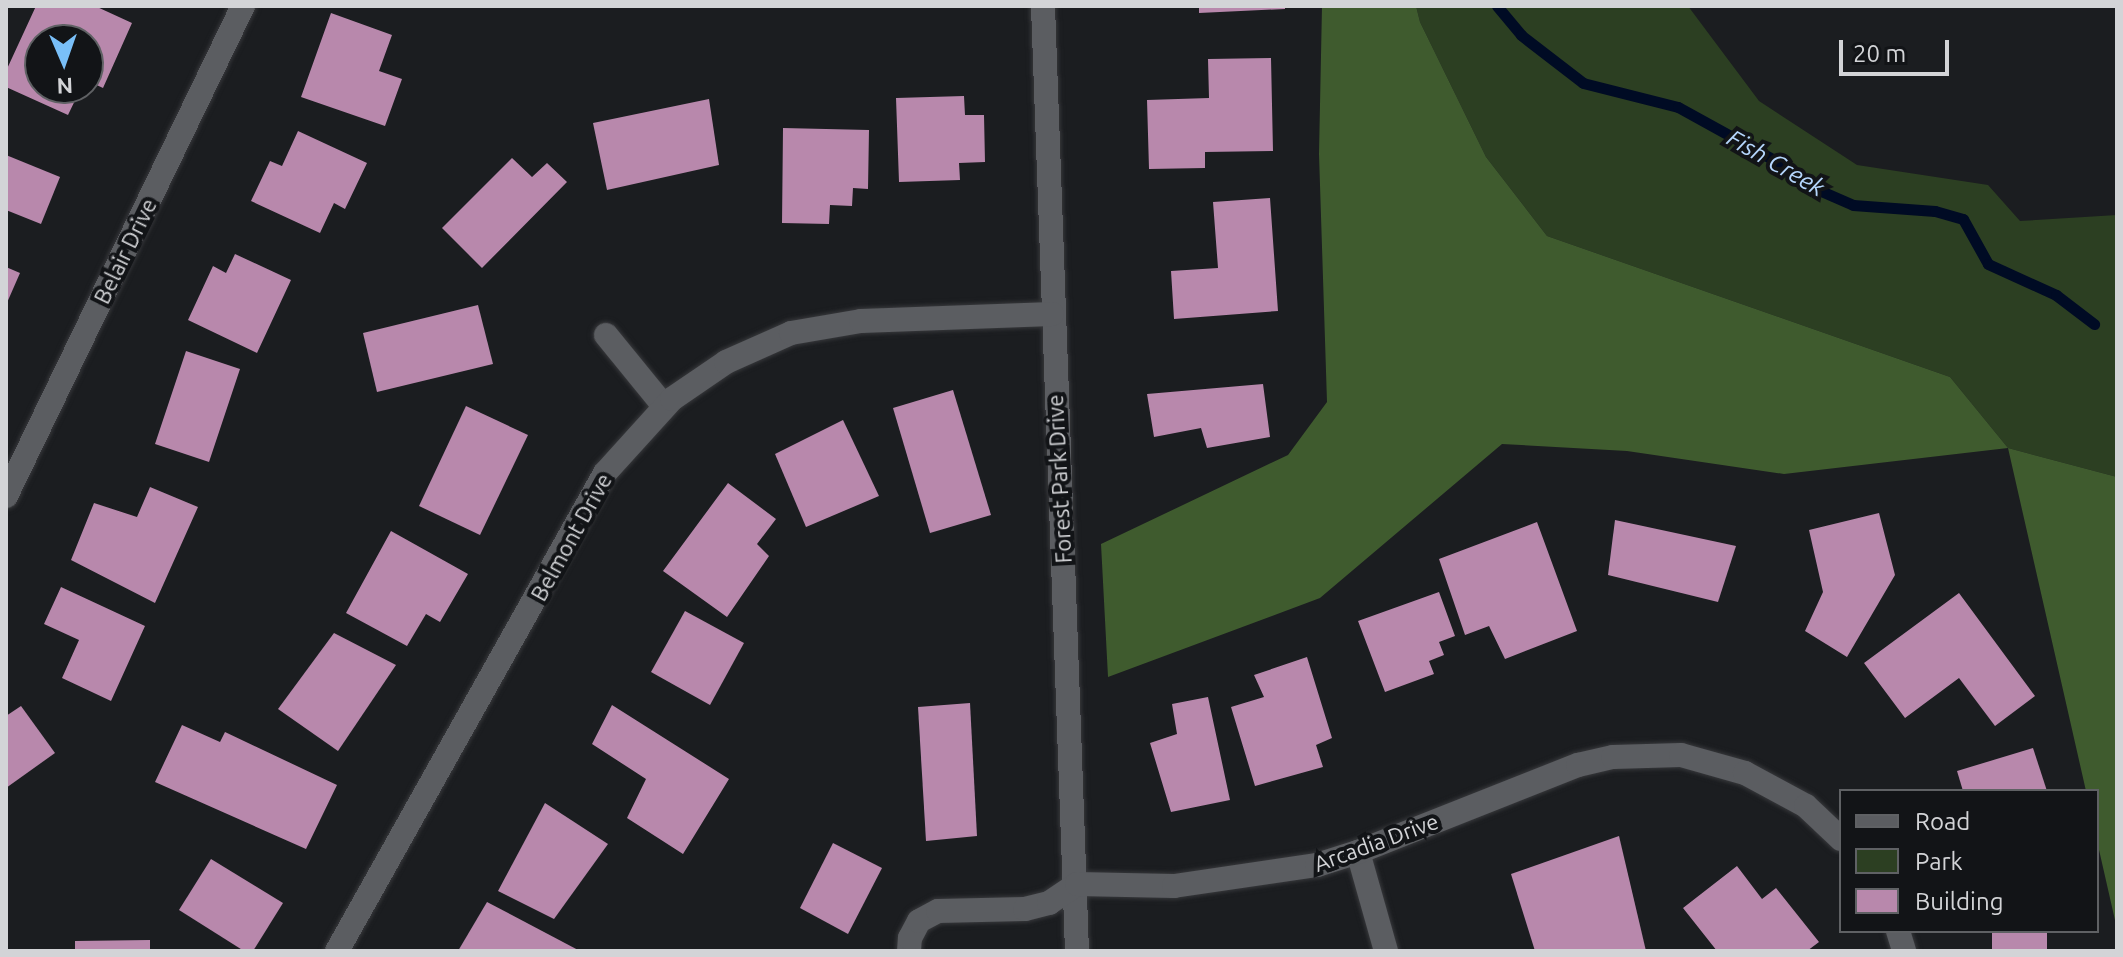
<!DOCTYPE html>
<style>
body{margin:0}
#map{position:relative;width:2123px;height:957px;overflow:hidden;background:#1b1d20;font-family:Ubuntu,sans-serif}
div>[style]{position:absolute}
.green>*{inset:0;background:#2c3f22}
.forest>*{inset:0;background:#3f5b2e}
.stream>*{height:11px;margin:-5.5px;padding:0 5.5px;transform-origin:5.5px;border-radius:5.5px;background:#000b24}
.building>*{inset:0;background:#b888ac}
.roads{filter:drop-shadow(0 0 2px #37383b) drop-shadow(0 0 2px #37383b)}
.minor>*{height:24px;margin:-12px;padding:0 12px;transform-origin:12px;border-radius:12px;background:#5b5d61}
span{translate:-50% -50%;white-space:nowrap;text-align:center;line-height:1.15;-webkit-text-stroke:8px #121417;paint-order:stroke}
.street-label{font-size:22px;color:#d3d4d7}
.water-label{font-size:24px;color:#b5d6fc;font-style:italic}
.frame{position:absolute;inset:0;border:8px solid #d3d4d7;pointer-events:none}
.legend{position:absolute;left:1839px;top:789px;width:260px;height:144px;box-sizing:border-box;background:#121417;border:2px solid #5f6164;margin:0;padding:10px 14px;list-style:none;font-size:24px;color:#d3d4d7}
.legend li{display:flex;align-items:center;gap:16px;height:40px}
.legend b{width:40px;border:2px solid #5f6164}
.north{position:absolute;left:24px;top:24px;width:80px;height:80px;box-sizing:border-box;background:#121417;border:2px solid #5f6164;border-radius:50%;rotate:178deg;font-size:22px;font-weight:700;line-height:32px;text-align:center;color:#d3d4d7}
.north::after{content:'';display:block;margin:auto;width:28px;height:36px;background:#79bff8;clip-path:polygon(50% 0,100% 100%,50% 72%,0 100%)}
.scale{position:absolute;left:1839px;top:40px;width:110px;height:36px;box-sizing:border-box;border:4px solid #d3d4d7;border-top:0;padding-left:10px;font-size:24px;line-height:28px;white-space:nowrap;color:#d3d4d7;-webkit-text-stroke:6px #121417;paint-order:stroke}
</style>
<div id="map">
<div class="green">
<div style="clip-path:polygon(1416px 6px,1688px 6px,1759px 101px,1857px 165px,1988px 185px,2020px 221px,2117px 215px,2117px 477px,2008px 448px,1950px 377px,1547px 236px,1486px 157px,1420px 22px)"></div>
</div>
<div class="forest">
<div style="clip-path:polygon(1322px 6px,1416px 6px,1420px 22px,1486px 157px,1547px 236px,1950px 377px,2008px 448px,2117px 477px,2117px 929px,2097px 841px,2097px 791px,2086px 791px,2008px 448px,1784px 474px,1627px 451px,1502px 444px,1320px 598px,1108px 677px,1101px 544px,1288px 455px,1327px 402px,1319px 154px)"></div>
</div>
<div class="stream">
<div style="left:1497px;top:6px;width:38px;rotate:50deg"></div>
<div style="left:1521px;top:35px;width:78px;rotate:37.7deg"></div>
<div style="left:1583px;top:83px;width:98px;rotate:14.2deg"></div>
<div style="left:1678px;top:107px;width:110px;rotate:28.9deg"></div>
<div style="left:1774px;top:160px;width:39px;rotate:38deg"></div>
<div style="left:1805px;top:184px;width:52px;rotate:23.6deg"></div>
<div style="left:1853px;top:205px;width:82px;rotate:4.2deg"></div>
<div style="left:1935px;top:211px;width:29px;rotate:16deg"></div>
<div style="left:1963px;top:219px;width:51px;rotate:60.9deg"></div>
<div style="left:1988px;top:264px;width:75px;rotate:24.5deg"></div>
<div style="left:2056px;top:295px;width:48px;rotate:37.3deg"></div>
</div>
<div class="building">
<div style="clip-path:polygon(36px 6px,95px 6px,132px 23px,103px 88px,88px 81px,88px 40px,40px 40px,40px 88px,81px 88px,68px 115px,6px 87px,6px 71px)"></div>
<div style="clip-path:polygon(1199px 6px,1285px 6px,1285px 9px,1199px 13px)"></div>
<div style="clip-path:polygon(331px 13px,392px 35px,379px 71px,402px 79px,385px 126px,301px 97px)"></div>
<div style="clip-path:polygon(1271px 58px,1273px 151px,1205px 152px,1205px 168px,1149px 169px,1147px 100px,1209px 98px,1208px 59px)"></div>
<div style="clip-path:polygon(964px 96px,965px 115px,984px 115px,985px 162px,959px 163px,960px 180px,899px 182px,896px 98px)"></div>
<div style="clip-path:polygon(709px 99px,719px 165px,607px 190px,593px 123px)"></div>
<div style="clip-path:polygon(783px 128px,869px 130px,868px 189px,853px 188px,852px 206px,830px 205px,829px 224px,782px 223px)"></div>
<div style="clip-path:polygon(298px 131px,367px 163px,345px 209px,334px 203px,320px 233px,251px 201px,270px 161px,282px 166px)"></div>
<div style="clip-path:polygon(6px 155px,60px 177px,41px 224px,6px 210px)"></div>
<div style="clip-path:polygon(512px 158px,532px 177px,547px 163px,567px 182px,482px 268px,442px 228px)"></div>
<div style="clip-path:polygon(1270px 198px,1278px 311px,1174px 319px,1171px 271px,1218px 268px,1213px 202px)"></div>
<div style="clip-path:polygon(235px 254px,291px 280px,257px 353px,188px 320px,213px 266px,226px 273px)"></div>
<div style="clip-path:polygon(6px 267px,20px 273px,6px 305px)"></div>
<div style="clip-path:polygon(478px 305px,493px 364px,377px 392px,363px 333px)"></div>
<div style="clip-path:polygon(186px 351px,240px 369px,209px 462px,155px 444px)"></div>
<div style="clip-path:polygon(1263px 384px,1270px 437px,1207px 448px,1201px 428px,1154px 437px,1147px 394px)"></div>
<div style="clip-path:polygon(953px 390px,991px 515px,930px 533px,893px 408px)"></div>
<div style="clip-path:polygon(466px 406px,528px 435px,480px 535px,419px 506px)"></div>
<div style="clip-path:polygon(843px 420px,879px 496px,806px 527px,775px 454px)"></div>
<div style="clip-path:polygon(728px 483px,776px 519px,757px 544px,769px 556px,727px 617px,663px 571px)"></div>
<div style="clip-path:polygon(150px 487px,198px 507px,155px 603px,71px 560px,94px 503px,137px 517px)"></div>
<div style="clip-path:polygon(1879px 513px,1895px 575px,1847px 657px,1805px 631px,1823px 592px,1809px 530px)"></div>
<div style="clip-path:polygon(1615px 520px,1736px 546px,1718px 602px,1608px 575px)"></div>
<div style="clip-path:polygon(1537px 522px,1577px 631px,1505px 659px,1489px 626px,1465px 635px,1439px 559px)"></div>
<div style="clip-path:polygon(391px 531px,468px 574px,440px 622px,426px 614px,407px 646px,346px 613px)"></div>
<div style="clip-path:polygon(61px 587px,145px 626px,111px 701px,62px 678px,79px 640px,44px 624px)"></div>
<div style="clip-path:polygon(1439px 592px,1455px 636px,1439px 642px,1444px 655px,1429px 661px,1434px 674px,1385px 692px,1358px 621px)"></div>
<div style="clip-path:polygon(1959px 593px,2035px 696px,1995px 726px,1959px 678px,1905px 718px,1864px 663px)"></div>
<div style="clip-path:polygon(685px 611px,744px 643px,710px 705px,651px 672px)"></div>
<div style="clip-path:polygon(334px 633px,396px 665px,338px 751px,278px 709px)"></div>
<div style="clip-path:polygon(1307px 657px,1332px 738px,1316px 745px,1323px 767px,1255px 786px,1231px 707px,1264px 697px,1254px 675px)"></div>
<div style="clip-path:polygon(1208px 697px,1230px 800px,1171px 812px,1150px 743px,1177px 734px,1172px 704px)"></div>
<div style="clip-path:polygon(970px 703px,977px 836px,926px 841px,918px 707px)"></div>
<div style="clip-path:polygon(612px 705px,729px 779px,683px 854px,627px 818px,646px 779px,592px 744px)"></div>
<div style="clip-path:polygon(21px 706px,55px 753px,6px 788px,6px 716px)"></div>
<div style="clip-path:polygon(182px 725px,220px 742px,225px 732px,337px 785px,306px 849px,155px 782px)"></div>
<div style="clip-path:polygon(2033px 748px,2047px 791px,1963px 791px,1957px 771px)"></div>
<div style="clip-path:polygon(545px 803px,608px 844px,554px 919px,498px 891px)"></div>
<div style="clip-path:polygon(1619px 836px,1646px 951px,1535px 951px,1511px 874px)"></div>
<div style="clip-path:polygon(833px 843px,882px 868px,848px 934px,800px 908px)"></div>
<div style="clip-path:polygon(211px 859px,283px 903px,253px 951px,244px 951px,179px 910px)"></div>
<div style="clip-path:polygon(1737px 866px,1762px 899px,1776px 888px,1819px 942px,1807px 951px,1717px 951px,1683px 908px)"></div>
<div style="clip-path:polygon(487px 902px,580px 951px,458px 951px)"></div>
<div style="clip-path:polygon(1992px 931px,2047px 931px,2047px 951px,1992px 951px)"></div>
<div style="clip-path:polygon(150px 940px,150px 951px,75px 951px,75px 941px)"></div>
</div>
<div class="roads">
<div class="minor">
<div style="left:1043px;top:6px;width:946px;rotate:87.94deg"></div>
<div style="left:606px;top:335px;width:92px;rotate:50.8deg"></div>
<div style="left:6px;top:496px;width:544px;rotate:-64.19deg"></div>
<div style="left:1358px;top:852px;width:103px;rotate:74.2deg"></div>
<div style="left:1898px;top:931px;width:21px;rotate:73deg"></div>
<div style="left:337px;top:951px;width:548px;rotate:-60.72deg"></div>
<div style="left:605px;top:473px;width:100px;rotate:-47.8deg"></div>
<div style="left:672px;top:399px;width:65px;rotate:-34.4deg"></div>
<div style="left:726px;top:362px;width:71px;rotate:-24deg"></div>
<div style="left:791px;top:333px;width:71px;rotate:-9.7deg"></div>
<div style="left:861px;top:321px;width:191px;rotate:-2.1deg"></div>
<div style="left:909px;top:951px;width:13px;rotate:-86deg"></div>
<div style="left:910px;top:938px;width:19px;rotate:-62deg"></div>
<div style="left:919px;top:921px;width:21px;rotate:-28deg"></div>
<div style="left:938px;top:911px;width:87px;rotate:-1.3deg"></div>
<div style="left:1025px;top:909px;width:25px;rotate:-14deg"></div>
<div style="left:1049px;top:903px;width:34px;rotate:-34deg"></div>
<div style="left:1077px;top:884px;width:97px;rotate:1.2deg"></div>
<div style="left:1174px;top:886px;width:145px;rotate:-8.4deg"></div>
<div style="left:1317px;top:865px;width:43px;rotate:-17.6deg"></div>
<div style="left:1358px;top:852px;width:237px;rotate:-21.6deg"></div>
<div style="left:1578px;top:765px;width:36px;rotate:-13deg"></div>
<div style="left:1613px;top:757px;width:68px;rotate:-1.7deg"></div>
<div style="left:1681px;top:755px;width:66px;rotate:15.7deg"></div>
<div style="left:1745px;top:773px;width:69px;rotate:28.4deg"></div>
<div style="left:1806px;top:806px;width:48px;rotate:43.3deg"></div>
</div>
</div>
<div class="street-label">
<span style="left:125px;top:251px;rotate:-64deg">Belair Drive</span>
<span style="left:1059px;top:479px;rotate:-93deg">Forest Park Drive</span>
<span style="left:571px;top:537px;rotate:-61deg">Belmont Drive</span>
<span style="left:1376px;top:842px;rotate:-20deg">Arcadia Drive</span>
</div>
<div class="water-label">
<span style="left:1776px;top:163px;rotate:30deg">Fish Creek</span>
</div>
<div class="frame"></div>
<ul class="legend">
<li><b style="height:10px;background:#5b5d61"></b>Road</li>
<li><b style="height:22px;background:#2c3f22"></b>Park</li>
<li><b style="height:22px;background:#b888ac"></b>Building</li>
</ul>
<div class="north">N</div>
<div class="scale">20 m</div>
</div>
